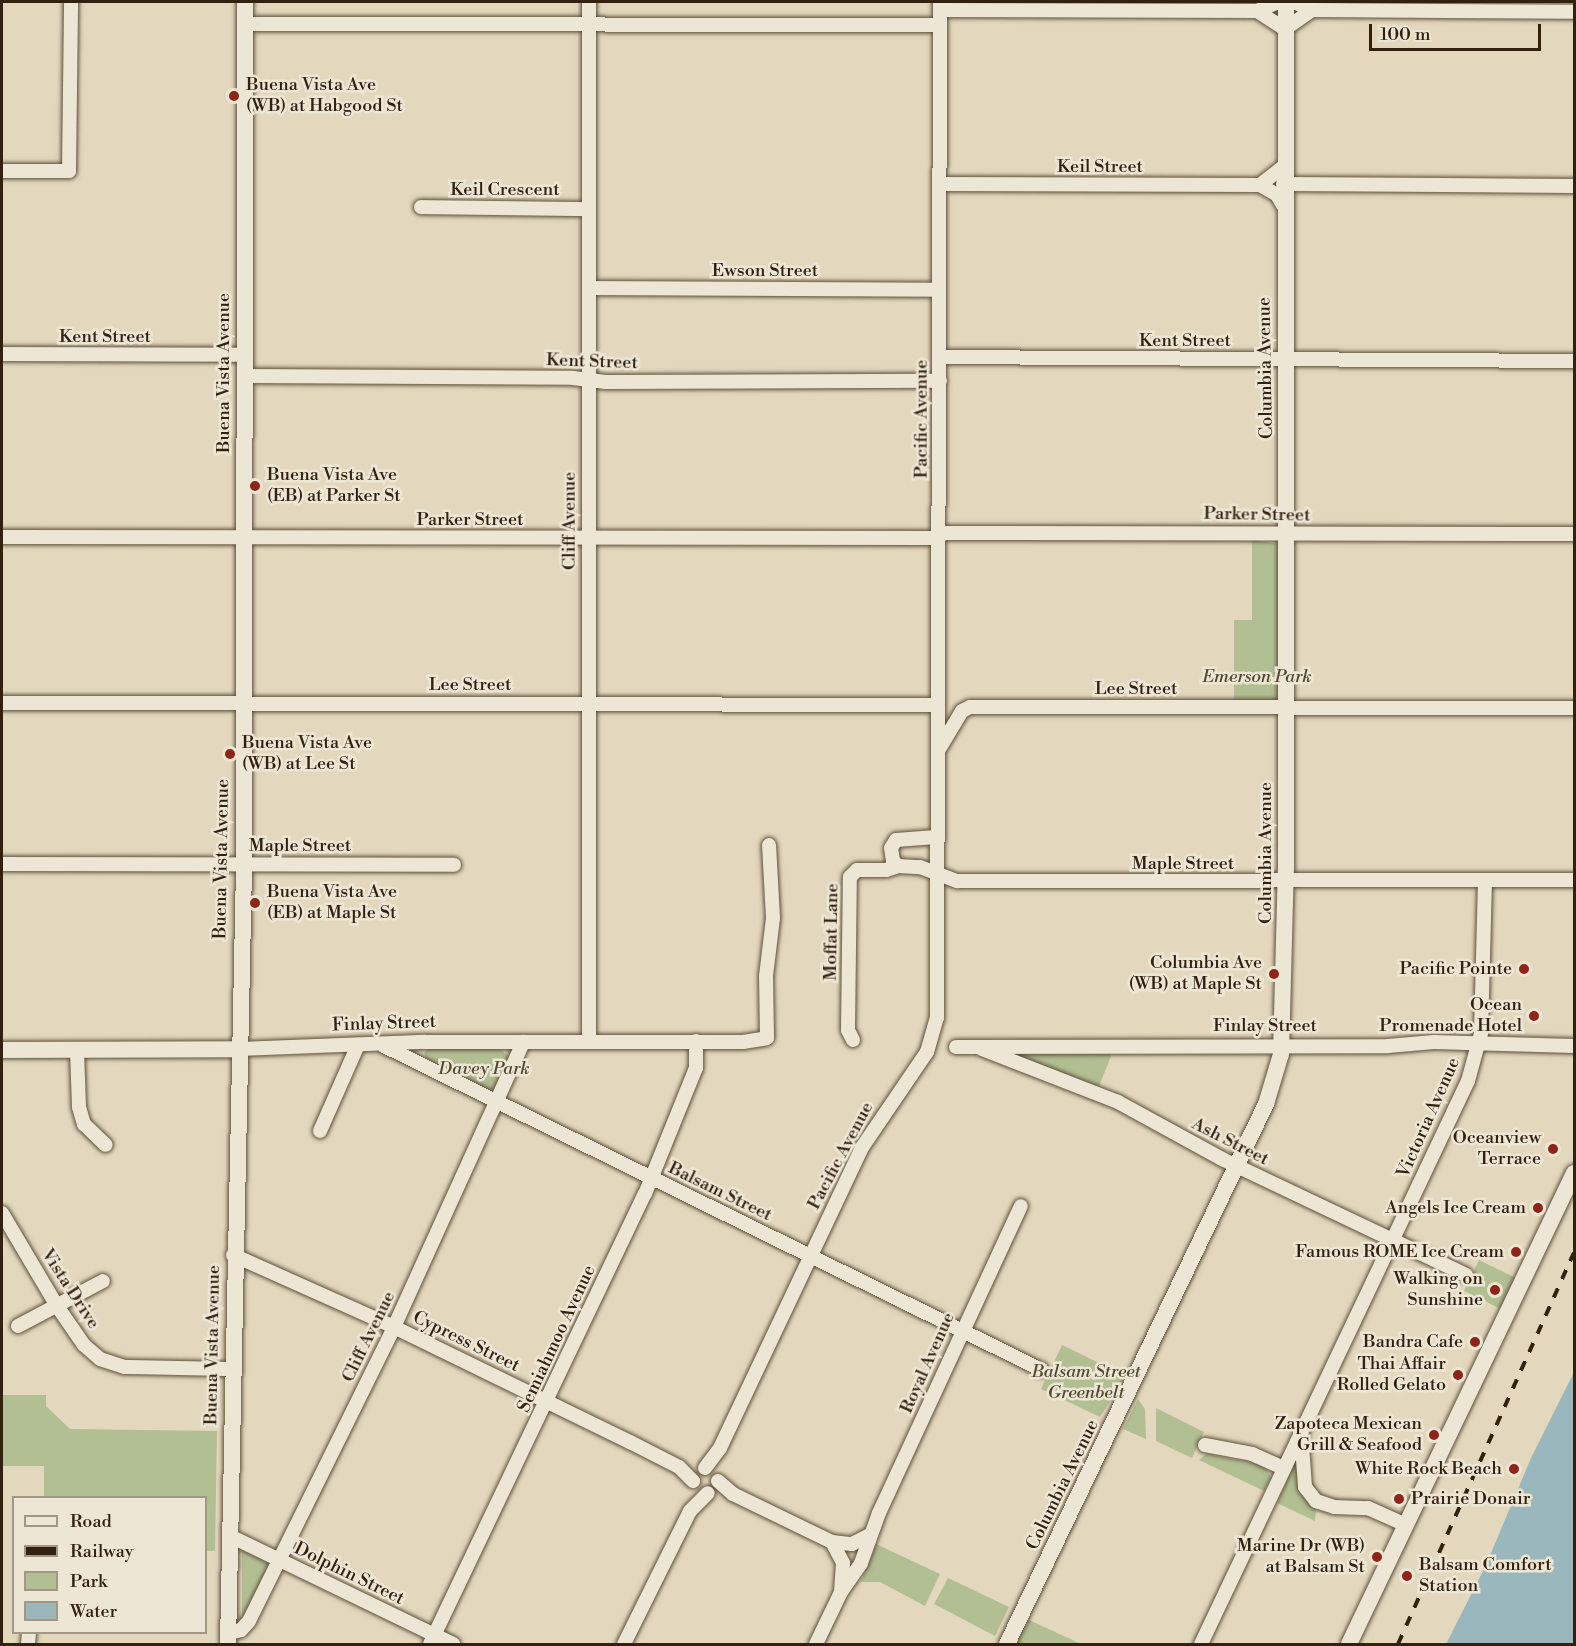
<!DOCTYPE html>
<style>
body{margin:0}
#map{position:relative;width:1576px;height:1646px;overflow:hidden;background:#e3d8be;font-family:"Libre Bodoni",serif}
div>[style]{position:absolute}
.green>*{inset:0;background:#b2bf93}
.water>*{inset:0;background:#9ab7bd}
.roads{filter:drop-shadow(0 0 2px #5e4f3a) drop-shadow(0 0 2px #5e4f3a)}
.minor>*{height:14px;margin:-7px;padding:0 7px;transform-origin:7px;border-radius:7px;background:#ede6d5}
.tertiary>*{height:16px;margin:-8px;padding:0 8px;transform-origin:8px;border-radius:8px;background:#ede6d5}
.rail>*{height:4px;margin-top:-2px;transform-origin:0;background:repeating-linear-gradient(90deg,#31210e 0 10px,transparent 0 20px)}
.dots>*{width:16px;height:16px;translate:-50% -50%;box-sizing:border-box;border:3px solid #ede6d5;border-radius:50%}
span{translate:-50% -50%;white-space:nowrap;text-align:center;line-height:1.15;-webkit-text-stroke:5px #ede6d5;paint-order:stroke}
.poi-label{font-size:18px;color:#31210e}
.left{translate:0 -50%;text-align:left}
.right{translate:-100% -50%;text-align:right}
.street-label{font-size:18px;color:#31210e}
.park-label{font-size:18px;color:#51482f;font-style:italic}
.frame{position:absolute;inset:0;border:3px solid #31210e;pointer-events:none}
.legend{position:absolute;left:12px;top:1496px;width:195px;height:138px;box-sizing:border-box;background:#ede6d5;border:2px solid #a29785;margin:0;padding:8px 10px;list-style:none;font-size:18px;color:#31210e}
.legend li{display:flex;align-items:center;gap:12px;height:30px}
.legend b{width:30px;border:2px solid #a29785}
.scale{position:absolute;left:1369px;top:24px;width:172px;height:27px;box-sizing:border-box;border:3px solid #31210e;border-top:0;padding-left:8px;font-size:18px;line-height:21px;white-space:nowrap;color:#31210e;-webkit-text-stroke:4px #ede6d5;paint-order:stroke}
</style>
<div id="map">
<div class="green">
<div style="clip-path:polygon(1252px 540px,1279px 544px,1278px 698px,1273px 701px,1234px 701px,1234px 620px,1252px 620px)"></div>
<div style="clip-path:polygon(498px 1048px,510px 1057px,492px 1093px,428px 1062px,424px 1053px,428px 1049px)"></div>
<div style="clip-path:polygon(1025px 1051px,1113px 1051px,1098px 1089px,1016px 1056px)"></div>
<div style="clip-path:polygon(1479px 1260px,1516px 1278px,1501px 1309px,1464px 1291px)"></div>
<div style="clip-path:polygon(1062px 1345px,1126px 1376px,1100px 1417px,1041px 1389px)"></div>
<div style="clip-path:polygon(2px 1395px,46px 1395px,46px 1406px,70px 1429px,217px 1431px,215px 1551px,206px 1551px,206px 1498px,44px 1497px,44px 1466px,2px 1466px)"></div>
<div style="clip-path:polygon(1138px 1399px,1145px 1409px,1146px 1439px,1123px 1429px)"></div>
<div style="clip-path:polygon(1156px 1408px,1204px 1432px,1192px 1458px,1156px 1441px)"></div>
<div style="clip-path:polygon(1206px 1454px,1264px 1465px,1271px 1477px,1264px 1491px,1199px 1460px)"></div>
<div style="clip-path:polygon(1297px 1458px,1300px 1489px,1316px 1510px,1315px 1521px,1277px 1503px)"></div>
<div style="clip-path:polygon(876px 1544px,940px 1574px,925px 1606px,880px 1582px,861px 1582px)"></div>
<div style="clip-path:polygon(242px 1550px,271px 1564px,242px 1620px)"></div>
<div style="clip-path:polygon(948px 1578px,1009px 1607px,995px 1636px,934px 1604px)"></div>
<div style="clip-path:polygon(1027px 1619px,1081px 1644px,1014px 1644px)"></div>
</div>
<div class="water">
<div style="clip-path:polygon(1574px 1372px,1574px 1644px,1446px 1644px,1486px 1565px,1531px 1458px)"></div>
</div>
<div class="roads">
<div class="minor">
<div style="left:589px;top:2px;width:1039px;rotate:90deg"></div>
<div style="left:1294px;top:2px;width:20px;rotate:24deg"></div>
<div style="left:1312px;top:10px;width:262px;rotate:0.4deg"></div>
<div style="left:940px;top:10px;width:317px;rotate:0.2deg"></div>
<div style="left:1257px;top:11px;width:23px;rotate:-23deg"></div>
<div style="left:1257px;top:11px;width:33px;rotate:33deg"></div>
<div style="left:1285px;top:29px;width:33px;rotate:-35deg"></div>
<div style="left:245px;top:24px;width:695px;rotate:0.08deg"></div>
<div style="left:2px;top:171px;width:67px"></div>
<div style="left:69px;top:171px;width:169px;rotate:-89.3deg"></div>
<div style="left:940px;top:184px;width:320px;rotate:0.2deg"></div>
<div style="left:1260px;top:185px;width:20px;rotate:30deg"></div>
<div style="left:1277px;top:195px;width:12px;rotate:59deg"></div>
<div style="left:1283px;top:184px;width:291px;rotate:0.4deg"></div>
<div style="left:1260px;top:185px;width:31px;rotate:-38deg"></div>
<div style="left:421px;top:207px;width:168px;rotate:0.7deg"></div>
<div style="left:590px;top:288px;width:349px;rotate:0.3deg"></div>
<div style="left:2px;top:354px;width:241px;rotate:0.2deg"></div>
<div style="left:940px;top:357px;width:634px;rotate:0.36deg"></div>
<div style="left:244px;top:376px;width:329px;rotate:0.3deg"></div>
<div style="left:573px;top:378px;width:33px;rotate:7deg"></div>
<div style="left:606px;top:382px;width:334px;rotate:-0.2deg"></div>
<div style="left:939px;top:533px;width:635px;rotate:0.09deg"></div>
<div style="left:2px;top:537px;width:937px;rotate:0.06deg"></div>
<div style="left:2px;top:703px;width:936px;rotate:0.12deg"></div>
<div style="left:938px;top:751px;width:47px;rotate:-59deg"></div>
<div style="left:962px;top:711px;width:9px;rotate:-27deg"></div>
<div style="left:970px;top:707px;width:604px;rotate:0.09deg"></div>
<div style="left:936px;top:837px;width:40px;rotate:175.7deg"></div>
<div style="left:896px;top:840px;width:9px;rotate:122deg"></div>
<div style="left:891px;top:848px;width:13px;rotate:81deg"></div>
<div style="left:893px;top:861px;width:7px;rotate:45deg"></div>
<div style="left:898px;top:866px;width:22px;rotate:3deg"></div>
<div style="left:920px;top:867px;width:40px;rotate:21deg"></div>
<div style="left:957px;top:881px;width:617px;rotate:-0.09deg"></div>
<div style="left:2px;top:864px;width:452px;rotate:0.1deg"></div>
<div style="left:853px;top:1040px;width:11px;rotate:-117deg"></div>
<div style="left:848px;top:1030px;width:153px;rotate:-89.3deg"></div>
<div style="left:850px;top:877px;width:10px;rotate:-45deg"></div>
<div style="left:857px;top:870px;width:29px"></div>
<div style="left:886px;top:870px;width:13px;rotate:-18deg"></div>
<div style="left:384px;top:1046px;width:733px;rotate:26.22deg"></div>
<div style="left:956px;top:1047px;width:432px;rotate:-0.1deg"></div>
<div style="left:1388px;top:1046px;width:46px;rotate:-5deg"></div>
<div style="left:1434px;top:1042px;width:140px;rotate:1.6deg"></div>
<div style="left:239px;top:1049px;width:186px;rotate:-2.2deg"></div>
<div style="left:425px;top:1042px;width:318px"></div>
<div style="left:743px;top:1042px;width:24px;rotate:-9deg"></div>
<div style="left:767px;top:1038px;width:62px;rotate:-90.9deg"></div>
<div style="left:766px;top:976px;width:58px;rotate:-83.1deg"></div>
<div style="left:773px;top:918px;width:73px;rotate:-93.1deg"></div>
<div style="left:982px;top:1049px;width:146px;rotate:21.3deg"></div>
<div style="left:1118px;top:1102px;width:119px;rotate:28.7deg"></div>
<div style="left:1222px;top:1159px;width:270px;rotate:25.4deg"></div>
<div style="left:77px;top:1050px;width:57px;rotate:88deg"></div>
<div style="left:79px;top:1107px;width:18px;rotate:74deg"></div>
<div style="left:84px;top:1124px;width:30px;rotate:44deg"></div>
<div style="left:320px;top:1131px;width:94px;rotate:-66.2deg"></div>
<div style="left:2px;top:1213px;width:108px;rotate:59.4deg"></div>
<div style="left:57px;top:1306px;width:47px;rotate:55.3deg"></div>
<div style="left:84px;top:1345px;width:21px;rotate:41deg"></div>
<div style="left:100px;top:1359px;width:26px;rotate:18deg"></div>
<div style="left:125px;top:1367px;width:107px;rotate:1.1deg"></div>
<div style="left:233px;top:1255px;width:176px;rotate:24.1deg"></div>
<div style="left:394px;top:1327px;width:263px;rotate:26deg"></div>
<div style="left:630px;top:1442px;width:55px;rotate:27deg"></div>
<div style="left:679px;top:1467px;width:20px;rotate:45deg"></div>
<div style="left:18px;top:1326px;width:96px;rotate:-27.9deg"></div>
<div style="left:1301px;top:1432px;width:55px;rotate:85.8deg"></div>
<div style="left:1305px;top:1487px;width:18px;rotate:52deg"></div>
<div style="left:1316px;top:1501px;width:19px;rotate:18deg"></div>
<div style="left:1334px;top:1507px;width:34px;rotate:2deg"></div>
<div style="left:1368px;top:1508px;width:42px;rotate:24.1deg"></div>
<div style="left:1205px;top:1445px;width:48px;rotate:10.8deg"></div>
<div style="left:1252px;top:1454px;width:35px;rotate:24deg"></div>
<div style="left:705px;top:1468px;width:25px;rotate:-53deg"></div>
<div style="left:720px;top:1448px;width:334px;rotate:-64.7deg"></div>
<div style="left:863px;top:1146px;width:114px;rotate:-55.8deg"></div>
<div style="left:927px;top:1052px;width:35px;rotate:-74deg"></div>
<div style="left:937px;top:1018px;width:1016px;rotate:-89.83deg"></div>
<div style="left:718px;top:1481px;width:20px;rotate:41deg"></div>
<div style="left:733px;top:1494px;width:110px;rotate:25.9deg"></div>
<div style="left:832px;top:1542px;width:24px;rotate:62deg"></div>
<div style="left:843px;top:1563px;width:27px;rotate:94deg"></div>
<div style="left:230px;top:1536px;width:248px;rotate:25.8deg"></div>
<div style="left:832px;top:1542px;width:20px;rotate:6deg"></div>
<div style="left:852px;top:1544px;width:20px;rotate:-27deg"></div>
<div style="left:229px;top:1633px;width:12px;rotate:-14deg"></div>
<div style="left:241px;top:1630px;width:12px;rotate:-48deg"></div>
<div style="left:249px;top:1621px;width:328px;rotate:-63.7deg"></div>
<div style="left:394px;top:1327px;width:313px;rotate:-65.6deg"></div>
<div style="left:28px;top:1644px;width:12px;rotate:-85deg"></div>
<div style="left:430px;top:1644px;width:499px;rotate:-64.5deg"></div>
<div style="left:645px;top:1194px;width:136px;rotate:-68deg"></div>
<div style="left:696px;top:1068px;width:27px;rotate:-90deg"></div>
<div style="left:624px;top:1644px;width:148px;rotate:-63.6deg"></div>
<div style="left:690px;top:1511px;width:25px;rotate:-45deg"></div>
<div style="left:816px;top:1644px;width:58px;rotate:-64.3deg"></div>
<div style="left:841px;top:1592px;width:35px;rotate:-55deg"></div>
<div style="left:861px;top:1563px;width:53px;rotate:-70.2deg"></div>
<div style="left:879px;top:1513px;width:338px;rotate:-65.2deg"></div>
<div style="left:1201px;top:1644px;width:623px;rotate:-64.63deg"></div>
<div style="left:1468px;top:1081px;width:50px;rotate:-74.8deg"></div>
<div style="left:1481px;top:1033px;width:150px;rotate:-88.5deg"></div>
</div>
<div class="tertiary">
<div style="left:2px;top:1050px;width:237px;rotate:-0.2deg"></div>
<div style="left:228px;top:1644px;width:780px;rotate:-88.82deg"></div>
<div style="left:244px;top:864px;width:862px;rotate:-89.93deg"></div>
<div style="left:1007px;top:1644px;width:599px;rotate:-64.38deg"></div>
<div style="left:1266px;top:1104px;width:52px;rotate:-73.3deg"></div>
<div style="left:1281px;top:1054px;width:186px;rotate:-88.5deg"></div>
<div style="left:1286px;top:868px;width:866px;rotate:-90deg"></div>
<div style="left:1349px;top:1644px;width:522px;rotate:-64.47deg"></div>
</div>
</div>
<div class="rail">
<div style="left:1398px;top:1644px;width:429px;rotate:-65.8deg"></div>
</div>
<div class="dots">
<div style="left:234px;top:96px;background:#8f2418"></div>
<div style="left:255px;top:486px;background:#8f2418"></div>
<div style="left:230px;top:754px;background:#8f2418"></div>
<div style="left:255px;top:903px;background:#8f2418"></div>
<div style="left:1524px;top:969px;background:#8f2418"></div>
<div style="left:1274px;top:974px;background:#8f2418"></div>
<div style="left:1534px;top:1016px;background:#8f2418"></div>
<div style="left:1553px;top:1149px;background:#8f2418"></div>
<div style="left:1538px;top:1208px;background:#8f2418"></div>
<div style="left:1516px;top:1252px;background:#8f2418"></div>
<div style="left:1495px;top:1290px;background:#8f2418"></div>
<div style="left:1475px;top:1342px;background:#8f2418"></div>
<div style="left:1458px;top:1375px;background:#8f2418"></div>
<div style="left:1434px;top:1435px;background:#8f2418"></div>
<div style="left:1514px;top:1469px;background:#8f2418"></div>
<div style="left:1399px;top:1499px;background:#8f2418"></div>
<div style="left:1377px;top:1557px;background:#8f2418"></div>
<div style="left:1407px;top:1576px;background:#8f2418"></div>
</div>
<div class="poi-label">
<span class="left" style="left:246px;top:96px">Buena Vista Ave<br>(WB) at Habgood St</span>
<span class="left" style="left:267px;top:486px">Buena Vista Ave<br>(EB) at Parker St</span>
<span class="left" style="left:242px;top:754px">Buena Vista Ave<br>(WB) at Lee St</span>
<span class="left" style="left:267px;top:903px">Buena Vista Ave<br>(EB) at Maple St</span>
<span class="right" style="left:1262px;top:974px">Columbia Ave<br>(WB) at Maple St</span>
<span class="right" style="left:1512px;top:969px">Pacific Pointe</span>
<span class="right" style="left:1522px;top:1016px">Ocean<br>Promenade Hotel</span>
<span class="right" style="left:1541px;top:1149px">Oceanview<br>Terrace</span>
<span class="right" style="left:1526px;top:1208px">Angels Ice Cream</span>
<span class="right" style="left:1504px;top:1252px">Famous ROME Ice Cream</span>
<span class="right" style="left:1483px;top:1290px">Walking on<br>Sunshine</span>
<span class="right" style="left:1463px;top:1342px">Bandra Cafe</span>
<span class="right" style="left:1446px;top:1375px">Thai Affair<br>Rolled Gelato</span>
<span class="right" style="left:1422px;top:1435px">Zapoteca Mexican<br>Grill &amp; Seafood</span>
<span class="right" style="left:1502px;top:1469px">White Rock Beach</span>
<span class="left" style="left:1411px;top:1499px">Prairie Donair</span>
<span class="right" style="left:1365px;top:1557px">Marine Dr (WB)<br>at Balsam St</span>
<span class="left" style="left:1419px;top:1576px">Balsam Comfort<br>Station</span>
</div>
<div class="street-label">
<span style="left:1100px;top:167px">Keil Street</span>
<span style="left:505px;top:190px">Keil Crescent</span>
<span style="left:765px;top:271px">Ewson Street</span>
<span style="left:105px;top:337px">Kent Street</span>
<span style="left:1185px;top:341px">Kent Street</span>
<span style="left:592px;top:362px;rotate:2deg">Kent Street</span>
<span style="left:1266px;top:368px;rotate:-91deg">Columbia Avenue</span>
<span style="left:224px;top:373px;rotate:-90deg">Buena Vista Avenue</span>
<span style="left:922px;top:419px;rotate:-90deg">Pacific Avenue</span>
<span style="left:1257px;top:515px;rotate:1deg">Parker Street</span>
<span style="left:470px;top:520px">Parker Street</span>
<span style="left:570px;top:521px;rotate:-90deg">Cliff Avenue</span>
<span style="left:470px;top:685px">Lee Street</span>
<span style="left:1136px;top:689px">Lee Street</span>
<span style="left:300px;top:846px">Maple Street</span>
<span style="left:1266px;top:853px;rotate:-90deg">Columbia Avenue</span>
<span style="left:222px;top:859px;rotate:-89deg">Buena Vista Avenue</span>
<span style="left:1183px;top:864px">Maple Street</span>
<span style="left:832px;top:932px;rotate:-89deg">Moffat Lane</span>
<span style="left:384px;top:1024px;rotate:-2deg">Finlay Street</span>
<span style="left:1265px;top:1026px">Finlay Street</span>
<span style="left:1429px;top:1118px;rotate:-66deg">Victoria Avenue</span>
<span style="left:1230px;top:1142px;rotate:27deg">Ash Street</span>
<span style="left:841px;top:1156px;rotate:-62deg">Pacific Avenue</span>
<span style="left:720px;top:1192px;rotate:26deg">Balsam Street</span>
<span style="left:70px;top:1289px;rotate:57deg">Vista Drive</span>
<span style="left:369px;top:1337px;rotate:-64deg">Cliff Avenue</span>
<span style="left:557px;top:1339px;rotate:-65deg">Semiahmoo Avenue</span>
<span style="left:466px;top:1342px;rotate:26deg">Cypress Street</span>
<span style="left:213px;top:1345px;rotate:-89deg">Buena Vista Avenue</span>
<span style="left:928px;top:1363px;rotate:-66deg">Royal Avenue</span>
<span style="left:1063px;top:1485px;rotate:-64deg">Columbia Avenue</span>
<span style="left:349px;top:1574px;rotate:26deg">Dolphin Street</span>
</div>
<div class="park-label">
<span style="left:1257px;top:677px">Emerson Park</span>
<span style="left:484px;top:1069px">Davey Park</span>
<span style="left:1086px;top:1383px">Balsam Street<br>Greenbelt</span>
</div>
<div class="frame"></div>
<ul class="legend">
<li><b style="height:8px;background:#ede6d5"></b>Road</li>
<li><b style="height:8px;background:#31210e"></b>Railway</li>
<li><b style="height:16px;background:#b2bf93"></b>Park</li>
<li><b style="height:16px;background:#9ab7bd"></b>Water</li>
</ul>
<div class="scale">100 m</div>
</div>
